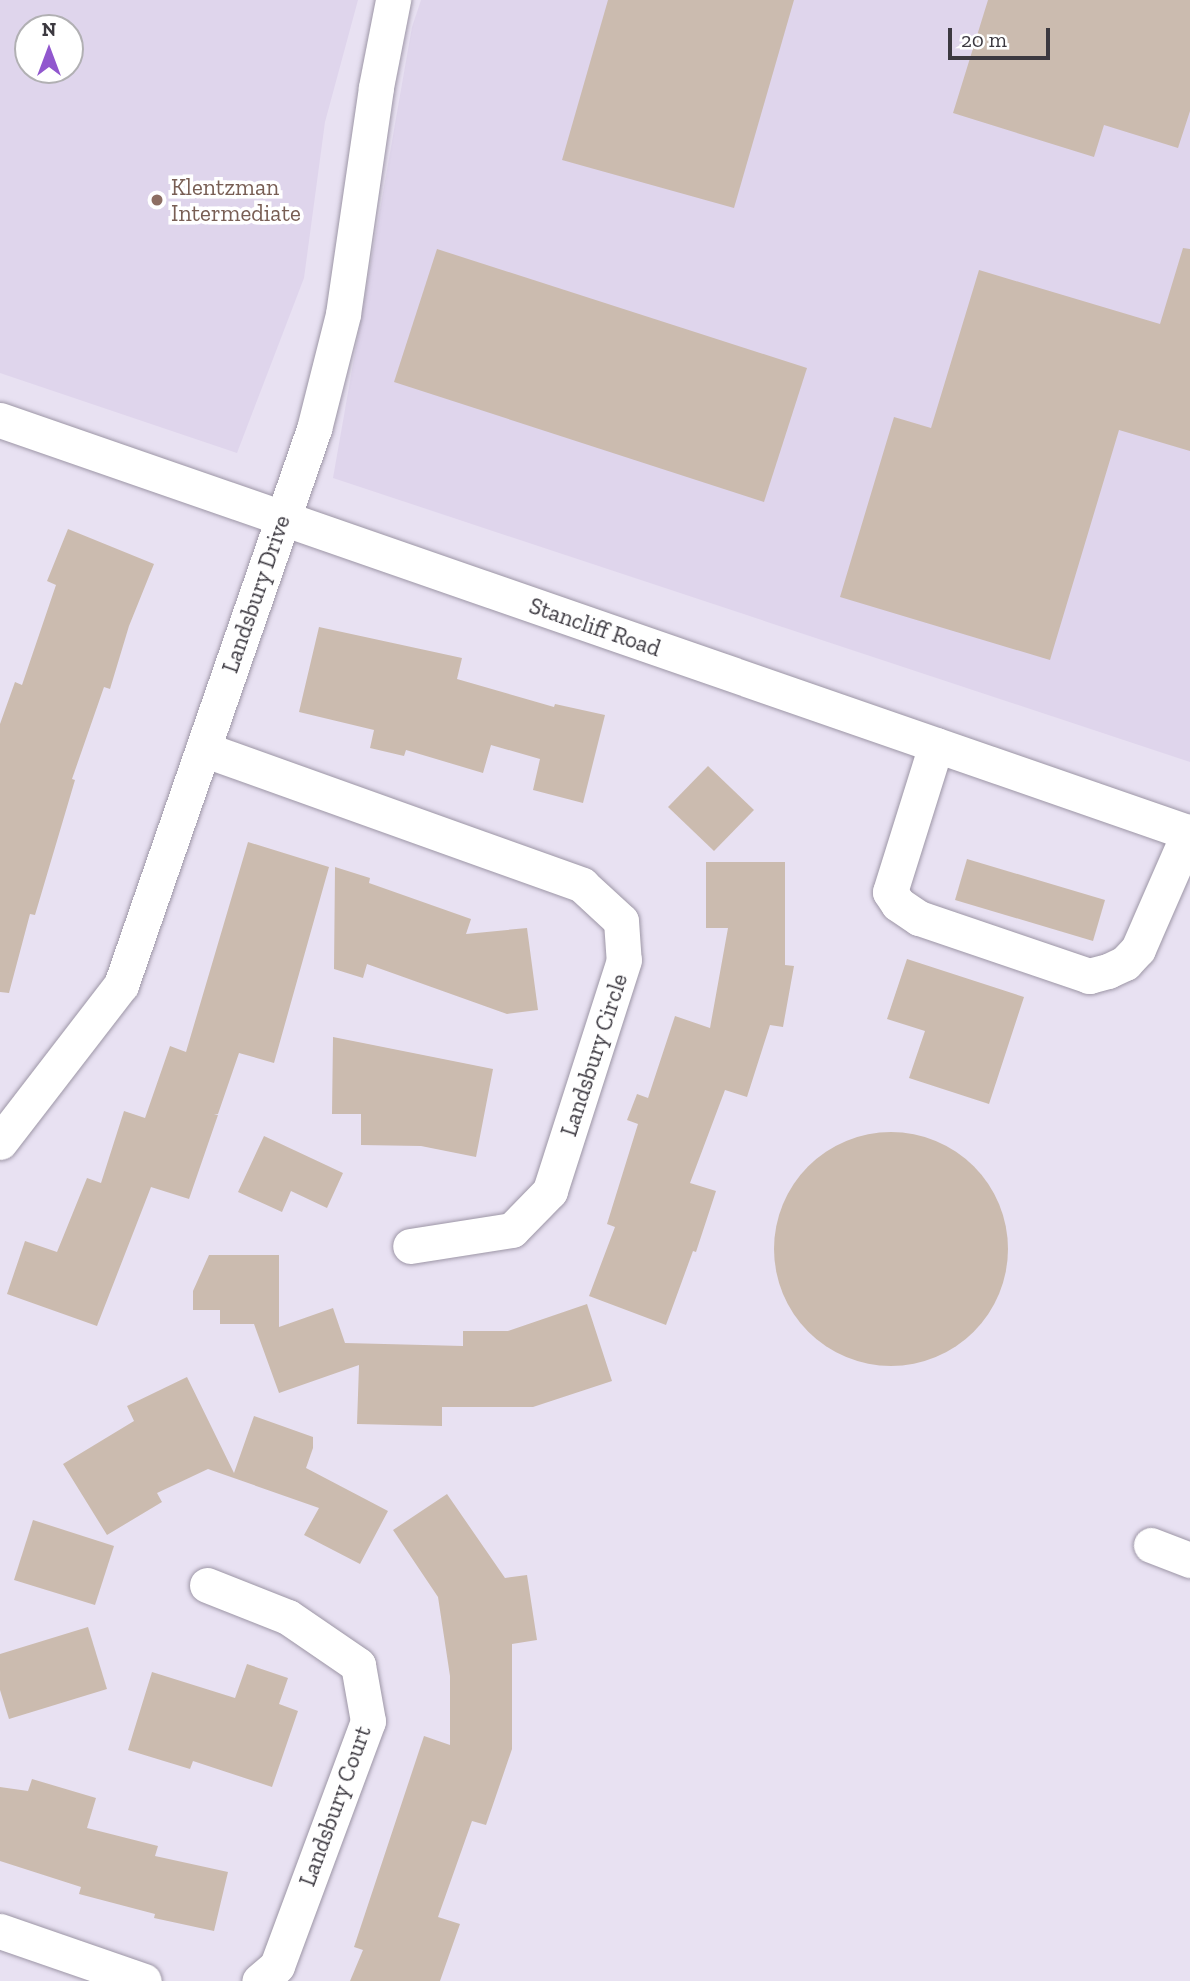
<!DOCTYPE html>
<style>
body{margin:0}
#map{position:relative;width:1190px;height:1981px;overflow:hidden;background:#e8e1f2;font-family:"Zilla Slab",serif}
div>[style]{position:absolute}
.built>*{inset:0;background:#dfd5ec}
.building>*{inset:0;background:#cbbbaf}
.round{border-radius:50%}
.roads{filter:drop-shadow(0 0 2px #9d96a6) drop-shadow(0 0 2px #9d96a6)}
.minor>*{height:35px;margin:-17.5px;padding:0 17.5px;transform-origin:17.5px;border-radius:17.5px;background:#fff}
.dots>*{width:19px;height:19px;translate:-50% -50%;box-sizing:border-box;border:4px solid #fff;border-radius:50%}
span{translate:-50% -50%;white-space:nowrap;text-align:center;line-height:1.15;-webkit-text-stroke:7px #fff;paint-order:stroke}
.education-label{font-size:23px;color:#785e54}
.left{translate:0 -50%;text-align:left}
.street-label{font-size:23px;color:#3c3940}
.north{position:absolute;left:14px;top:14px;width:70px;height:70px;box-sizing:border-box;background:#fff;border:2px solid #b1b0b3;border-radius:50%;rotate:0deg;font-size:19px;font-weight:700;line-height:28px;text-align:center;color:#3c3940}
.north::after{content:'';display:block;margin:auto;width:24px;height:32px;background:#9157ce;clip-path:polygon(50% 0,100% 100%,50% 72%,0 100%)}
.scale{position:absolute;left:948px;top:28px;width:102px;height:32px;box-sizing:border-box;border:4px solid #3c3940;border-top:0;padding-left:9px;font-size:21px;line-height:24px;white-space:nowrap;color:#3c3940;-webkit-text-stroke:5px #fff;paint-order:stroke}
</style>
<div id="map">
<div class="built">
<div style="clip-path:polygon(evenodd,0 0,358px 0,325px 122px,304px 278px,237px 453px,0 373px,0 0,70px 28px,70px 70px,28px 70px,28px 28px,70px 28px)"></div>
<div style="clip-path:polygon(421px 0,1190px 0,1190px 762px,333px 478px,412px 27px)"></div>
</div>
<div class="building">
<div style="clip-path:polygon(608px 0,794px 0,734px 208px,562px 160px)"></div>
<div style="clip-path:polygon(988px 0,1190px 0,1190px 111px,1178px 148px,1104px 125px,1094px 157px,953px 113px)"></div>
<div style="clip-path:polygon(1183px 248px,1190px 249px,1190px 451px,1119px 430px,1050px 660px,840px 597px,894px 417px,931px 428px,979px 270px,1160px 324px)"></div>
<div style="clip-path:polygon(437px 249px,807px 368px,764px 502px,394px 382px)"></div>
<div style="clip-path:polygon(68px 529px,154px 564px,129px 626px,110px 689px,104px 687px,72px 779px,75px 780px,35px 915px,30px 914px,9px 993px,0 992px,0 724px,15px 682px,22px 685px,56px 585px,47px 581px)"></div>
<div style="clip-path:polygon(319px 627px,462px 658px,457px 679px,554px 707px,555px 704px,605px 715px,583px 803px,533px 790px,540px 759px,491px 745px,483px 773px,406px 750px,404px 756px,370px 748px,374px 730px,299px 712px)"></div>
<div style="clip-path:polygon(708px 766px,754px 810px,714px 851px,668px 807px)"></div>
<div style="clip-path:polygon(248px 842px,329px 867px,274px 1063px,239px 1053px,218px 1114px,214px 1114px,218px 1115px,189px 1199px,151px 1187px,97px 1326px,7px 1294px,25px 1241px,57px 1252px,87px 1178px,101px 1183px,124px 1111px,145px 1118px,170px 1046px,186px 1052px)"></div>
<div style="clip-path:polygon(967px 859px,1105px 900px,1093px 941px,955px 900px)"></div>
<div style="clip-path:polygon(706px 862px,785px 862px,785px 965px,794px 966px,783px 1027px,770px 1025px,747px 1097px,725px 1090px,690px 1183px,716px 1191px,696px 1252px,693px 1251px,666px 1325px,589px 1296px,615px 1227px,607px 1224px,638px 1124px,627px 1120px,637px 1094px,648px 1098px,675px 1016px,710px 1028px,728px 928px,706px 928px)"></div>
<div style="clip-path:polygon(335px 867px,370px 878px,369px 883px,471px 919px,466px 934px,527px 928px,538px 1010px,507px 1014px,367px 964px,363px 978px,334px 969px)"></div>
<div style="clip-path:polygon(907px 959px,1024px 997px,989px 1104px,909px 1078px,925px 1031px,887px 1019px)"></div>
<div style="clip-path:polygon(333px 1037px,493px 1069px,476px 1157px,421px 1146px,361px 1145px,361px 1114px,332px 1114px)"></div>
<div class="round" style="left:774px;top:1132px;width:234px;height:234px"></div>
<div style="clip-path:polygon(264px 1136px,343px 1173px,327px 1208px,291px 1191px,282px 1212px,238px 1192px)"></div>
<div style="clip-path:polygon(209px 1255px,279px 1255px,279px 1327px,333px 1308px,345px 1343px,463px 1346px,463px 1331px,508px 1331px,587px 1304px,612px 1381px,533px 1407px,442px 1407px,442px 1426px,357px 1424px,359px 1365px,279px 1393px,254px 1324px,220px 1324px,220px 1310px,193px 1310px,193px 1291px)"></div>
<div style="clip-path:polygon(187px 1377px,234px 1473px,254px 1416px,313px 1437px,313px 1448px,306px 1468px,388px 1511px,360px 1564px,304px 1535px,319px 1508px,208px 1469px,157px 1493px,162px 1502px,107px 1535px,63px 1464px,134px 1421px,127px 1406px)"></div>
<div style="clip-path:polygon(447px 1494px,505px 1578px,527px 1575px,537px 1640px,512px 1644px,512px 1749px,486px 1825px,472px 1821px,438px 1917px,460px 1924px,440px 1981px,350px 1981px,363px 1950px,354px 1947px,424px 1736px,450px 1745px,450px 1676px,438px 1597px,393px 1530px)"></div>
<div style="clip-path:polygon(33px 1520px,114px 1546px,95px 1605px,14px 1580px)"></div>
<div style="clip-path:polygon(88px 1627px,107px 1689px,9px 1719px,0 1690px,0 1654px)"></div>
<div style="clip-path:polygon(247px 1664px,288px 1678px,279px 1704px,298px 1711px,272px 1787px,193px 1761px,190px 1769px,128px 1750px,152px 1672px,235px 1698px)"></div>
<div style="clip-path:polygon(32px 1779px,96px 1798px,87px 1828px,158px 1846px,155px 1856px,228px 1872px,214px 1931px,154px 1918px,155px 1914px,79px 1894px,81px 1887px,0 1861px,0 1787px,28px 1791px)"></div>
</div>
<div class="roads">
<div class="minor">
<div style="left:0;top:420px;width:1260px;rotate:19.14deg"></div>
<div style="left:936px;top:745px;width:154px;rotate:107.4deg"></div>
<div style="left:890px;top:892px;width:14px;rotate:56deg"></div>
<div style="left:898px;top:904px;width:25px;rotate:34deg"></div>
<div style="left:919px;top:918px;width:180px;rotate:18.8deg"></div>
<div style="left:1089px;top:976px;width:20px;rotate:-15deg"></div>
<div style="left:1108px;top:971px;width:19px;rotate:-25deg"></div>
<div style="left:1125px;top:963px;width:19px;rotate:-47deg"></div>
<div style="left:1138px;top:949px;width:128px;rotate:-66.4deg"></div>
<div style="left:203px;top:749px;width:403px;rotate:19.7deg"></div>
<div style="left:582px;top:885px;width:53px;rotate:42.7deg"></div>
<div style="left:621px;top:921px;width:39px;rotate:86deg"></div>
<div style="left:624px;top:960px;width:243px;rotate:107.8deg"></div>
<div style="left:550px;top:1191px;width:54px;rotate:134.3deg"></div>
<div style="left:512px;top:1230px;width:103px;rotate:171.1deg"></div>
<div style="left:0;top:1142px;width:198px;rotate:-52.4deg"></div>
<div style="left:121px;top:985px;width:589px;rotate:-70.86deg"></div>
<div style="left:314px;top:429px;width:119px;rotate:-75.8deg"></div>
<div style="left:343px;top:314px;width:229px;rotate:-81.7deg"></div>
<div style="left:376px;top:87px;width:89px;rotate:-78.9deg"></div>
<div style="left:1151px;top:1545px;width:42px;rotate:21deg"></div>
<div style="left:207px;top:1585px;width:87px;rotate:21.6deg"></div>
<div style="left:288px;top:1617px;width:85px;rotate:34.4deg"></div>
<div style="left:358px;top:1665px;width:57px;rotate:79.9deg"></div>
<div style="left:368px;top:1721px;width:261px;rotate:110.4deg"></div>
<div style="left:277px;top:1966px;width:23px;rotate:140deg"></div>
<div style="left:0;top:1931px;width:152px;rotate:19.1deg"></div>
</div>
</div>
<div class="dots">
<div style="left:157px;top:200px;background:#8d6e63"></div>
</div>
<div class="education-label">
<span class="left" style="left:171px;top:200px">Klentzman<br>Intermediate</span>
</div>
<div class="street-label">
<span style="left:256px;top:594px;rotate:-71deg">Landsbury Drive</span>
<span style="left:595px;top:627px;rotate:19deg">Stancliff Road</span>
<span style="left:594px;top:1055px;rotate:-72deg">Landsbury Circle</span>
<span style="left:335px;top:1806px;rotate:-70deg">Landsbury Court</span>
</div>
<div class="north">N</div>
<div class="scale">20 m</div>
</div>
